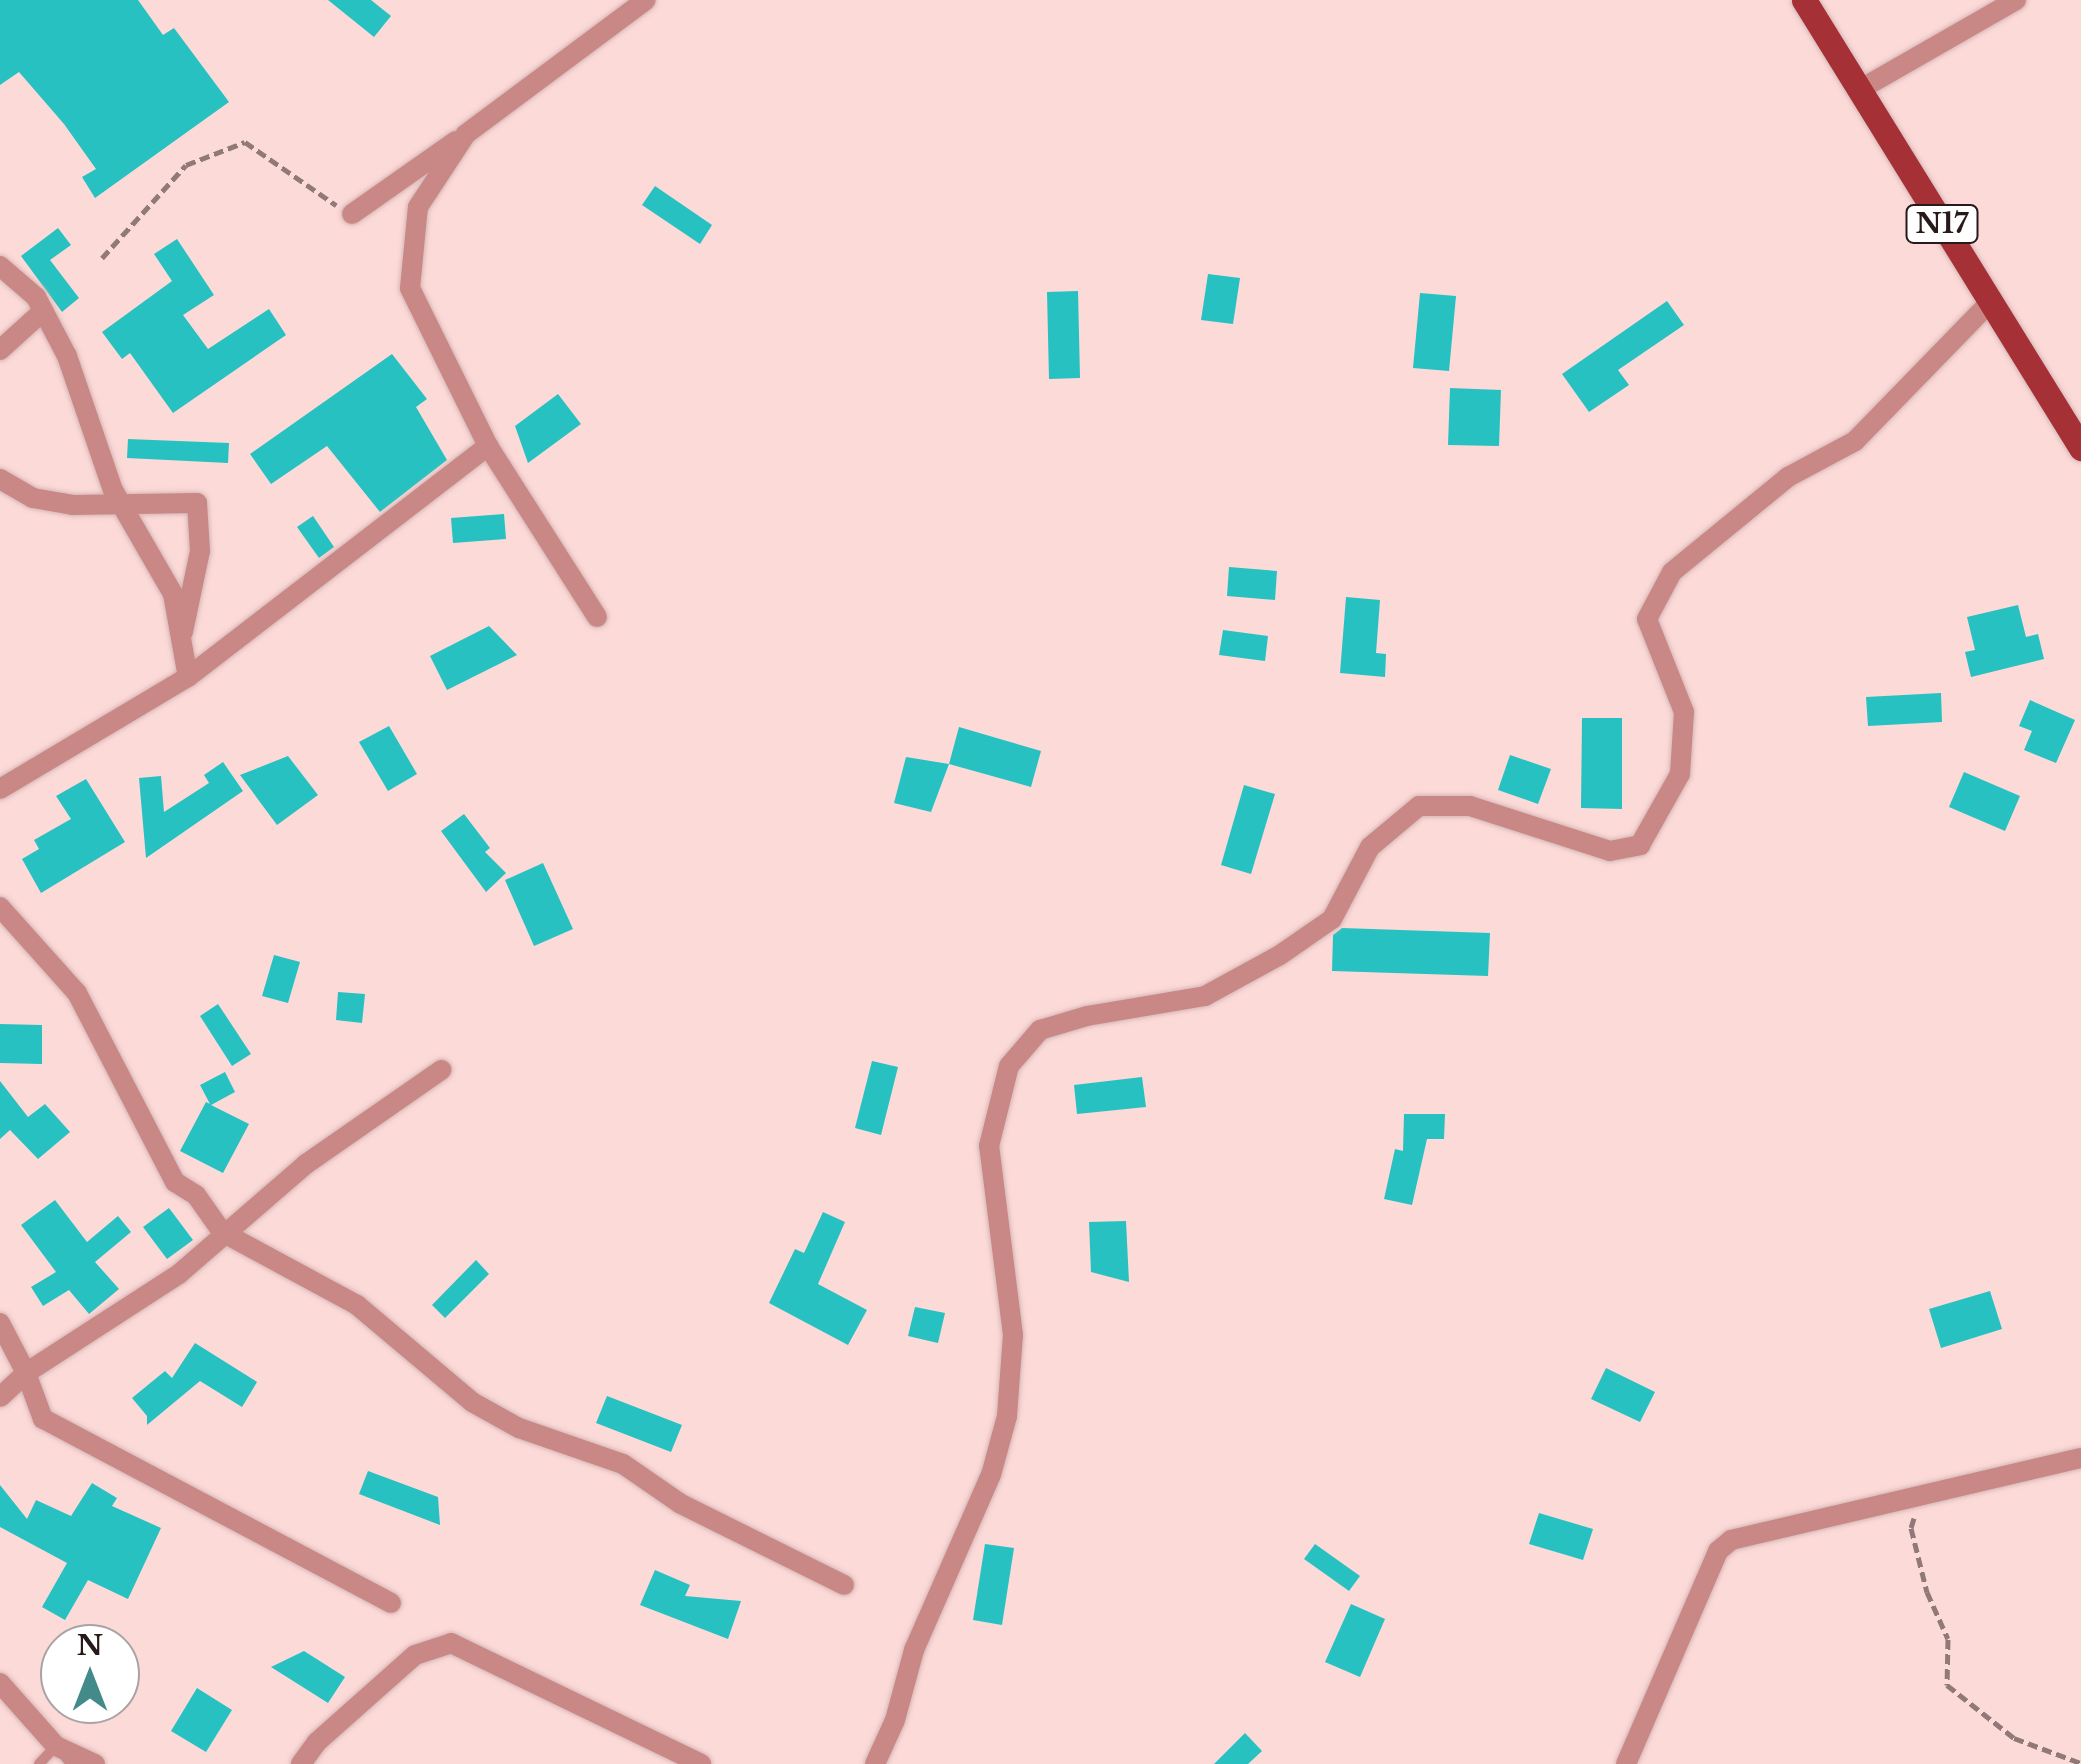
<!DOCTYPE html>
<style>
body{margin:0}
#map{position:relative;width:2081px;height:1764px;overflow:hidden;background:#fcdad8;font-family:"Libre Baskerville",serif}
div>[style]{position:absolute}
.building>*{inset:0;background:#27c1c2}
.path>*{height:5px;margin-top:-2.5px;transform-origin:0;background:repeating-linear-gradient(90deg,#917977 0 10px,transparent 0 15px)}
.roads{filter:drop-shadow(0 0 2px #d6b7b6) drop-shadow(0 0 2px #d6b7b6)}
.lane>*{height:10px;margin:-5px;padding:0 5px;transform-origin:5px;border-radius:5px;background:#c98885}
.street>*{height:20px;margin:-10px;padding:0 10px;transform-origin:10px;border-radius:10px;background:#c98885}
.primary>*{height:25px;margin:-12.5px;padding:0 12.5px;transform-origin:12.5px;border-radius:12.5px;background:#a53136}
span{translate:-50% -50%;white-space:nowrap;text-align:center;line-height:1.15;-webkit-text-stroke:9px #fff;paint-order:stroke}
.shield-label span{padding:2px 8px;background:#fff;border:2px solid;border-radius:8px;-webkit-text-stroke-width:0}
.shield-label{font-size:28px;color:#281a19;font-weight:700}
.north{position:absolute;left:40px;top:1624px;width:100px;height:100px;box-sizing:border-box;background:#fff;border:2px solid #a9a3a3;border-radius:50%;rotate:0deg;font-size:28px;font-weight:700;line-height:40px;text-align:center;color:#281a19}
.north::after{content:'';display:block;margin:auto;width:35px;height:45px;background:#438b8b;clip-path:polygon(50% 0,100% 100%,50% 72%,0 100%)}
</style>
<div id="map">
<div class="building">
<div style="clip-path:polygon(0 0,138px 0,163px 35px,174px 28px,229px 102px,95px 198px,82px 177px,96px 169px,64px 124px,19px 72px,0 85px)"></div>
<div style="clip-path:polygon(328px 0,371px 0,391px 16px,374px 37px)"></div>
<div style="clip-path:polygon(655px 186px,712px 225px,700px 244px,642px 205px)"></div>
<div style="clip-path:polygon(58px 228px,71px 245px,50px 260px,79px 298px,62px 312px,21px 256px)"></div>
<div style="clip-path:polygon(177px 239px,214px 295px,183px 315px,208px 349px,269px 309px,286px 335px,173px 413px,130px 353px,122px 359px,102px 332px,172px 281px,154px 254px)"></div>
<div style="clip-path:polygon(1208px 274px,1240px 278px,1233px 324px,1201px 320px)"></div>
<div style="clip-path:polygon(1078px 291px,1080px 378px,1049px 379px,1047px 292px)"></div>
<div style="clip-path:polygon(1420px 293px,1456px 296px,1449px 371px,1413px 368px)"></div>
<div style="clip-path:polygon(1667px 301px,1684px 325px,1618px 370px,1629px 385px,1589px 412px,1562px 374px)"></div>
<div style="clip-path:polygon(392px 354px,427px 399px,416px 407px,447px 460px,380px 512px,327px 446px,271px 484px,250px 454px)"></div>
<div style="clip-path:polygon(1450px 388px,1501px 390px,1499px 446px,1448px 445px)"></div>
<div style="clip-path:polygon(558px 394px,581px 424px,528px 463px,515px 426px)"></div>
<div style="clip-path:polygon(128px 439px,229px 443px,228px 463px,127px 458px)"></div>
<div style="clip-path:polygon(504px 514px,506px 539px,453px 543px,451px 518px)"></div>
<div style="clip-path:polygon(313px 516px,334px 547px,319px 558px,297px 527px)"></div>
<div style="clip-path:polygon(1229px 567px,1277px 571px,1275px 600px,1227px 596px)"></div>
<div style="clip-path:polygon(1346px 597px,1380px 600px,1376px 653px,1386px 654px,1385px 677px,1340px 673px)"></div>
<div style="clip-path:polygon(2018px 605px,2026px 637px,2038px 634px,2044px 659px,1971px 677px,1965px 652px,1975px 650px,1967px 617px)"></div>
<div style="clip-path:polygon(489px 626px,517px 655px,447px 690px,430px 656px)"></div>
<div style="clip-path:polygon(1223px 630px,1268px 636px,1265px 661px,1219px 655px)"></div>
<div style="clip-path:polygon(1941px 693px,1942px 722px,1868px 726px,1866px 697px)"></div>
<div style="clip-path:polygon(2030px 700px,2075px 720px,2056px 763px,2024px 750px,2032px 731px,2019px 726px)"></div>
<div style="clip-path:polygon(1582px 718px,1622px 718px,1622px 809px,1581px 808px)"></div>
<div style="clip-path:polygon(389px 726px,417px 774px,388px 791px,359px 742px)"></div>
<div style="clip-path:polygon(959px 727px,1041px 751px,1031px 787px,949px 764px)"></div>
<div style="clip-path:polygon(1510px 755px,1551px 769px,1538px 804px,1498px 790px)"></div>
<div style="clip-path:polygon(288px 756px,318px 795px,277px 825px,240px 775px)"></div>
<div style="clip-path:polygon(906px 757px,949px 764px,931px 812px,894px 803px)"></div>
<div style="clip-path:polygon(223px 762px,243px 791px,146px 858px,139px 778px,161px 776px,164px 812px,209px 783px,204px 775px)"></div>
<div style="clip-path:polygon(1964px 772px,2020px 796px,2005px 831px,1949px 807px)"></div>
<div style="clip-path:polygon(86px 779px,125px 842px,41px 893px,22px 859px,39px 849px,34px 840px,71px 819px,56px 796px)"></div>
<div style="clip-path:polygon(1244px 785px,1275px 794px,1251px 874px,1221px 865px)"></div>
<div style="clip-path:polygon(464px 814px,490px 848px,485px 852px,506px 873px,486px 892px,441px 831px)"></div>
<div style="clip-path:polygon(543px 863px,573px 929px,534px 946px,505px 880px)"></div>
<div style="clip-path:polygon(1342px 928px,1490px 933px,1488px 976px,1332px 971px,1333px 935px)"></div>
<div style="clip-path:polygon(274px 955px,300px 962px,288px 1003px,262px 996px)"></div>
<div style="clip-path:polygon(338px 992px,365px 994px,362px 1023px,336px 1020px)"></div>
<div style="clip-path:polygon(218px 1004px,251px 1054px,232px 1066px,200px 1016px)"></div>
<div style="clip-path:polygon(0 1024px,42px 1025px,42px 1064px,0 1063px)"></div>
<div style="clip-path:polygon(872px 1061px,898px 1067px,881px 1135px,855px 1128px)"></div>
<div style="clip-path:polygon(225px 1072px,235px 1092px,211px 1105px,249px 1124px,223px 1173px,180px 1151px,206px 1102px,210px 1104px,200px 1085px)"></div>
<div style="clip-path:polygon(1142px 1077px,1146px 1107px,1077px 1114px,1074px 1085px)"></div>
<div style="clip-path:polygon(0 1081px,28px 1117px,45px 1104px,70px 1132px,38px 1159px,10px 1130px,0 1139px)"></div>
<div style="clip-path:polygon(1404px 1114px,1445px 1114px,1444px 1139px,1427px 1139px,1412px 1205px,1384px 1199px,1395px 1149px,1403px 1151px)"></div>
<div style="clip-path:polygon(55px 1200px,87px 1242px,118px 1216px,131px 1232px,95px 1262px,119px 1289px,89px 1314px,69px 1290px,43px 1306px,31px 1287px,56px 1272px,21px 1225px)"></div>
<div style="clip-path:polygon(169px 1208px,193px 1240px,167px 1259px,143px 1227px)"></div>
<div style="clip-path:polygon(823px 1212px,845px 1222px,818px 1284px,867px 1310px,848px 1345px,769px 1303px,795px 1249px,804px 1253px)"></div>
<div style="clip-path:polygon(1126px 1221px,1129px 1282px,1091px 1272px,1089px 1222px)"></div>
<div style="clip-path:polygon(476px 1260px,489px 1274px,445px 1318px,432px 1305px)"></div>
<div style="clip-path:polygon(1990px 1291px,2002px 1329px,1941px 1348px,1929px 1309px)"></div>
<div style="clip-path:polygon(915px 1307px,945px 1313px,938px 1343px,908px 1336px)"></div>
<div style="clip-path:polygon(195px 1343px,257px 1382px,242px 1407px,200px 1381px,147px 1425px,147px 1416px,132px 1398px,165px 1371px,172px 1378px)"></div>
<div style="clip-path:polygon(1606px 1368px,1655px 1392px,1640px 1422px,1591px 1399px)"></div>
<div style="clip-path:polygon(607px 1396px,682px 1425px,671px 1452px,596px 1423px)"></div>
<div style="clip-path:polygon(368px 1471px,438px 1497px,440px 1525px,359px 1494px)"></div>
<div style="clip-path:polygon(92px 1483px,117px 1498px,112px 1506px,161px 1528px,128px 1599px,88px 1580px,65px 1620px,42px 1607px,67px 1563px,0 1527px,0 1485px,27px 1519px,36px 1500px,71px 1516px)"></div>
<div style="clip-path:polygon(1539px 1513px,1593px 1529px,1583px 1560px,1529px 1544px)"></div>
<div style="clip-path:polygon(985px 1544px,1014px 1548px,1002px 1625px,973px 1620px)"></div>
<div style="clip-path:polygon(1315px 1544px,1360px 1576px,1349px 1591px,1304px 1559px)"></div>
<div style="clip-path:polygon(655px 1570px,690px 1585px,685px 1596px,741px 1601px,728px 1639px,640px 1605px)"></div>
<div style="clip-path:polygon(1351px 1604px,1385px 1619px,1360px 1677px,1325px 1662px)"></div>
<div style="clip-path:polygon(304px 1651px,345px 1677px,328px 1703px,271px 1667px)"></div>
<div style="clip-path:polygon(197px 1688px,232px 1710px,206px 1752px,171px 1731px)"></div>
<div style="clip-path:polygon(1245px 1733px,1262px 1751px,1248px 1764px,1214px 1764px)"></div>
</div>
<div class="path">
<div style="left:102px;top:258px;width:125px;rotate:-47.9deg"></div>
<div style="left:186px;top:165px;width:63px;rotate:-21.3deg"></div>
<div style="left:245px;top:142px;width:111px;rotate:34.7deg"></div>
<div style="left:1914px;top:1518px;width:10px;rotate:107deg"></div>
<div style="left:1911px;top:1528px;width:66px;rotate:76deg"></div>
<div style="left:1927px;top:1592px;width:51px;rotate:65.9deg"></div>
<div style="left:1948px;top:1639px;width:46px;rotate:91.2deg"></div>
<div style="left:1947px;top:1685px;width:85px;rotate:38.3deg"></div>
<div style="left:2014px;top:1738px;width:72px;rotate:20.5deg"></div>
</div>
<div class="roads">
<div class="lane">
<div style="left:39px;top:1764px;width:25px;rotate:-47deg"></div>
<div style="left:56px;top:1746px;width:23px;rotate:50deg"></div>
</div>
<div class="street">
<div style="left:1859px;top:90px;width:181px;rotate:-29.8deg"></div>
<div style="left:352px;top:214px;width:127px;rotate:-35.1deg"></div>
<div style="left:0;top:266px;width:48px;rotate:40.7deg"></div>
<div style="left:36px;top:297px;width:67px;rotate:62.3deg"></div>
<div style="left:67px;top:356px;width:142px;rotate:71.1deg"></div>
<div style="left:113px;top:490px;width:120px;rotate:60deg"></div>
<div style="left:173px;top:594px;width:84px;rotate:79.8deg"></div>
<div style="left:0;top:350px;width:58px;rotate:-42.2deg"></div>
<div style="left:0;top:479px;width:38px;rotate:30deg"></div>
<div style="left:33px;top:498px;width:40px;rotate:10deg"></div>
<div style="left:72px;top:505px;width:125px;rotate:-0.9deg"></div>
<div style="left:197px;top:503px;width:48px;rotate:86.4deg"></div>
<div style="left:200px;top:551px;width:83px;rotate:101.9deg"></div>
<div style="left:597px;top:617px;width:203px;rotate:-122.5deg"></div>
<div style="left:488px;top:446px;width:176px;rotate:-116.3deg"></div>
<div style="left:410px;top:288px;width:81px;rotate:-84.4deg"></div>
<div style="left:418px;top:207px;width:87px;rotate:-56.7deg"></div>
<div style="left:466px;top:134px;width:224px;rotate:-36.7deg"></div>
<div style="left:0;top:789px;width:219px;rotate:-30.8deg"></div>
<div style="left:188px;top:677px;width:379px;rotate:-37.6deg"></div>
<div style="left:0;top:907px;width:115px;rotate:48.2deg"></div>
<div style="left:77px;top:993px;width:213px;rotate:62.6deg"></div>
<div style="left:175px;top:1182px;width:25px;rotate:32deg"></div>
<div style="left:196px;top:1195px;width:45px;rotate:54.9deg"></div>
<div style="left:222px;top:1232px;width:153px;rotate:28.4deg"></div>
<div style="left:357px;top:1305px;width:150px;rotate:40.1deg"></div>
<div style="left:472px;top:1402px;width:54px;rotate:29deg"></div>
<div style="left:519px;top:1428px;width:110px;rotate:19.1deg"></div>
<div style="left:623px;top:1464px;width:70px;rotate:34.6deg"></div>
<div style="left:681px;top:1504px;width:182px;rotate:26.4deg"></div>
<div style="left:0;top:1323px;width:56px;rotate:62.5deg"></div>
<div style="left:26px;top:1373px;width:35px;rotate:137deg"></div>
<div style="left:391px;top:1603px;width:394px;rotate:-152.1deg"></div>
<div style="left:43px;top:1419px;width:49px;rotate:-110.3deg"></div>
<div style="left:26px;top:1373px;width:182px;rotate:-32.9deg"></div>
<div style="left:179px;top:1274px;width:168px;rotate:-40.9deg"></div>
<div style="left:306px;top:1164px;width:165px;rotate:-34.8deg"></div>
<div style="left:0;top:1683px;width:84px;rotate:48.4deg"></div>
<div style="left:56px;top:1746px;width:43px;rotate:24.8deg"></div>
<div style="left:301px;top:1764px;width:27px;rotate:-54deg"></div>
<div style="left:317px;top:1742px;width:131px;rotate:-41.6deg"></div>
<div style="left:415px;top:1655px;width:38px;rotate:-18deg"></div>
<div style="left:451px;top:1643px;width:278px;rotate:25.8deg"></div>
<div style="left:875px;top:1764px;width:48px;rotate:-65.6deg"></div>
<div style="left:895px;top:1720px;width:73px;rotate:-74.8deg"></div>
<div style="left:914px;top:1650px;width:191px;rotate:-66.3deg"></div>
<div style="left:991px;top:1475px;width:61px;rotate:-74.8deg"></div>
<div style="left:1007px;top:1416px;width:81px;rotate:-85.8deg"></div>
<div style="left:1013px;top:1335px;width:191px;rotate:-97.2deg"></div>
<div style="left:989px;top:1146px;width:82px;rotate:-76deg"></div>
<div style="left:1009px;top:1066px;width:48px;rotate:-49.3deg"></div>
<div style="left:1040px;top:1030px;width:49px;rotate:-16.6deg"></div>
<div style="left:1087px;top:1016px;width:120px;rotate:-9.6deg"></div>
<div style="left:1205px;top:996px;width:85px;rotate:-28.7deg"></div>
<div style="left:1280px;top:955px;width:63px;rotate:-34.7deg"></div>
<div style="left:1332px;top:919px;width:81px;rotate:-62.2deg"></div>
<div style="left:1370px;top:847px;width:64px;rotate:-39.9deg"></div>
<div style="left:1419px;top:806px;width:51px"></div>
<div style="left:1470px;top:806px;width:147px;rotate:17.8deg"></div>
<div style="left:1610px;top:851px;width:31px;rotate:-11deg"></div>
<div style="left:1640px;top:845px;width:81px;rotate:-60.6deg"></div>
<div style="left:1680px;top:774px;width:62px;rotate:-86.3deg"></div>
<div style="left:1684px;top:712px;width:100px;rotate:-111.7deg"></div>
<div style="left:1647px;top:619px;width:53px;rotate:-62deg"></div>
<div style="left:1672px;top:572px;width:150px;rotate:-39.3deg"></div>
<div style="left:1788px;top:477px;width:76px;rotate:-28.2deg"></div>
<div style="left:1855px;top:441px;width:195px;rotate:-45.8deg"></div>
<div style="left:1626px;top:1764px;width:232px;rotate:-66.6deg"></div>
<div style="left:1718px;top:1551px;width:17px;rotate:-40deg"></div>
<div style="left:1731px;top:1540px;width:359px;rotate:-13.2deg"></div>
</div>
<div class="primary">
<div style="left:1804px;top:0;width:527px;rotate:58.27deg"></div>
</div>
</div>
<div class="shield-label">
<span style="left:1942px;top:224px">N17</span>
</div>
<div class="north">N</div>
</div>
